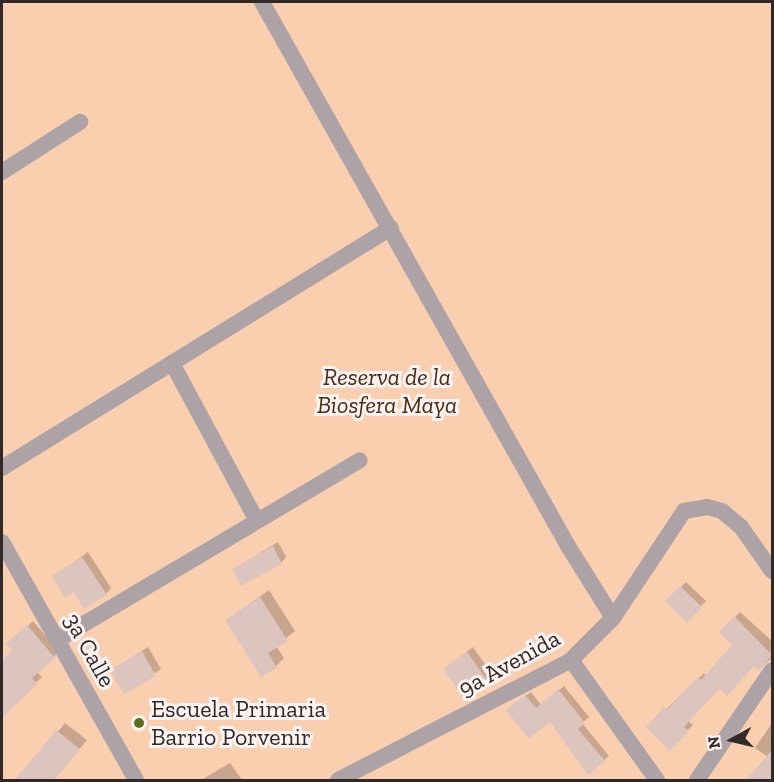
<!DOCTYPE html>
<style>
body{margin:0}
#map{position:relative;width:774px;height:782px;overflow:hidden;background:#fbe3e3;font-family:"Zilla Slab",serif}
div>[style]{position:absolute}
.green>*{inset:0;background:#facfb0}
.shadow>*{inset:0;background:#0003}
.building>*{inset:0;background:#dbc5be}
.minor>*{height:16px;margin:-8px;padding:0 8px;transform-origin:8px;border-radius:8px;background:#ada3a6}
.dots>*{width:16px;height:16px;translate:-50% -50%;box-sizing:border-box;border:3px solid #fef4f4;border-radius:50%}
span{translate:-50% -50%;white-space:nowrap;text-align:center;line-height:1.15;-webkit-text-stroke:6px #fef4f4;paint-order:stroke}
.park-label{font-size:24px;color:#4c2c10;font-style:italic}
.street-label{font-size:24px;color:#312828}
.poi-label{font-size:24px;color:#312828}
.left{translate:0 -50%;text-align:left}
.frame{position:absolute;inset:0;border:3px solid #312828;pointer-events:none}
.north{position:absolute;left:702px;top:710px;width:60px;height:60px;-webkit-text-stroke:4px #fef4f4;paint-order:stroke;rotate:262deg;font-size:16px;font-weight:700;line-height:24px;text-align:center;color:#312828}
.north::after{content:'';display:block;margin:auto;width:21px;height:27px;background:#312828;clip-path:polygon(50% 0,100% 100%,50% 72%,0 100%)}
</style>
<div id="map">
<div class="green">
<div style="clip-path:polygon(2px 2px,772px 2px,772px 780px,2px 780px)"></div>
</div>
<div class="shadow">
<div style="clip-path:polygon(278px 542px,286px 557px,281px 563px,234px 569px)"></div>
<div style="clip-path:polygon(88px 552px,111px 588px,106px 594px,54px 576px)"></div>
<div style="clip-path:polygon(686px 582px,706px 601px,687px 621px,667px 601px)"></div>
<div style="clip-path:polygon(269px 590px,295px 631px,276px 646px,284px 658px,276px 666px,227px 620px)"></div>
<div style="clip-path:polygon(740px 612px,772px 641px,772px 658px,759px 669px,754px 664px,719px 687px,688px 721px,693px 725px,670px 749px,648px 727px,704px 673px,706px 676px,734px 645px,721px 632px)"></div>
<div style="clip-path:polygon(33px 621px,59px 652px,37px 672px,42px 677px,5px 712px,2px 708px,2px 661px,14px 650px,14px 638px)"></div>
<div style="clip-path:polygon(148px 647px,161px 669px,125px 692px,112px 670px)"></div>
<div style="clip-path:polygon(473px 647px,493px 676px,465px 698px,445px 669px)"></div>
<div style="clip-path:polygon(564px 686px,589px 717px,582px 723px,609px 756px,604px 760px,551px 720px,512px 705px,531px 692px,541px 705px)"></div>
<div style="clip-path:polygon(65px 723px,87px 740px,54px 780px,17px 780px)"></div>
<div style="clip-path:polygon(772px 723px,772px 780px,748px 780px,768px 757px,755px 748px)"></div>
<div style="clip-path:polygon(230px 763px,242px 780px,201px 780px)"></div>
</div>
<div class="building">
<div style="clip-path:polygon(273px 546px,282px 564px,241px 586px,232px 569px)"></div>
<div style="clip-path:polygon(82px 557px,107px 595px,84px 609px,74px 592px,65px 598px,52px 576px)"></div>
<div style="clip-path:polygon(680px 586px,702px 607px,687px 623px,665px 601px)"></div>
<div style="clip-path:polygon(260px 597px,288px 641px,268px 653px,277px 668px,261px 677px,225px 620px)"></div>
<div style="clip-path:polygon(734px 616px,772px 655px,759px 671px,754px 666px,727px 696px,719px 689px,684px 727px,689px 731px,670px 751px,646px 727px,664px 707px,667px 710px,698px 677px,701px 680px,732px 645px,719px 632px)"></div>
<div style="clip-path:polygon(27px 625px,55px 658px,32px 678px,37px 684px,2px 718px,2px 660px,12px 650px,6px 643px)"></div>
<div style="clip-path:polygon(142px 651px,156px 676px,124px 694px,110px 670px)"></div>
<div style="clip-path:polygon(467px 652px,489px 683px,465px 700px,443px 669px)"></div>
<div style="clip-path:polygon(558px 689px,585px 723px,578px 729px,605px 761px,588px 775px,550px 722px,529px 739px,506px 710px,525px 695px,536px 708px)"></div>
<div style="clip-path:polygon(56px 730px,80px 749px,54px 780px,15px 780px)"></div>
<div style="clip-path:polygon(772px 750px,772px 780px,746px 780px)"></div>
</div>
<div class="minor">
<div style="left:262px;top:2px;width:624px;rotate:60.64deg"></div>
<div style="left:568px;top:546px;width:85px;rotate:58deg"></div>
<div style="left:2px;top:172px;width:93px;rotate:-32.7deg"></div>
<div style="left:172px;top:363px;width:179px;rotate:61.7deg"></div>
<div style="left:2px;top:468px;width:457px;rotate:-31.7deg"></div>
<div style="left:2px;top:542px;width:273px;rotate:60.6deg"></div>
<div style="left:57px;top:640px;width:352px;rotate:-30.7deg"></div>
<div style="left:571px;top:660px;width:148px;rotate:54.4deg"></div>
<div style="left:338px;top:780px;width:262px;rotate:-27.2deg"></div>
<div style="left:571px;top:660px;width:59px;rotate:-45deg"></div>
<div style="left:613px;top:618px;width:128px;rotate:-56.4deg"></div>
<div style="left:684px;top:511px;width:23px;rotate:-10deg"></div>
<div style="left:707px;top:507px;width:16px;rotate:15deg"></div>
<div style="left:722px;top:511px;width:25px;rotate:40deg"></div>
<div style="left:741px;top:527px;width:54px;rotate:54.8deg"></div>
<div style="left:697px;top:780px;width:133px;rotate:-55.7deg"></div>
</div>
<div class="dots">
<div style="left:139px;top:723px;background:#5e6f1c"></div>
</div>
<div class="park-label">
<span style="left:387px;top:391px">Reserva de la<br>Biosfera Maya</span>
</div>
<div class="street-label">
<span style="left:90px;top:650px;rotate:61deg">3a Calle</span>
<span style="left:509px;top:663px;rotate:-29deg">9a Avenida</span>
</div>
<div class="poi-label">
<span class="left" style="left:151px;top:723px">Escuela Primaria<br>Barrio Porvenir</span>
</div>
<div class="frame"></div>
<div class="north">N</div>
</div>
